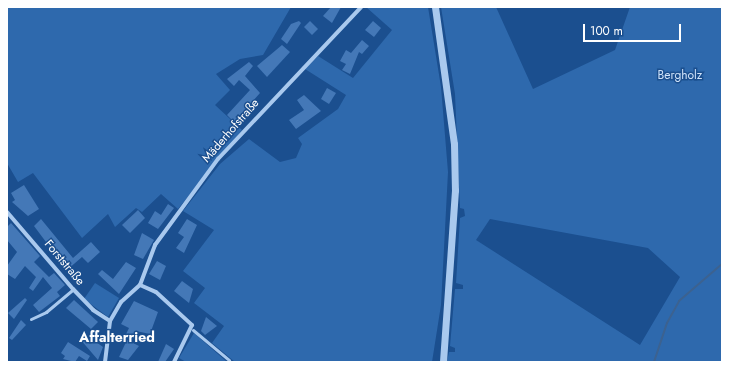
<!DOCTYPE html>
<meta charset="utf-8">
<style>
body{margin:0}
#map{position:relative;width:729px;height:369px;overflow:hidden;background:#1b4f8f;font-family:Jost,sans-serif}
div>[style]{position:absolute}
.green>*{inset:0;background:#2e69ad}
.stream>*{height:2px;margin:-1px;padding:0 1px;transform-origin:1px;border-radius:1px;background:#3c6290}
.building>*{inset:0;background:#4478b7}
.service>*{height:3px;margin:-1.5px;padding:0 1.5px;transform-origin:1.5px;border-radius:1.5px;background:#a9c9ee}
.minor>*{height:4px;margin:-2px;padding:0 2px;transform-origin:2px;border-radius:2px;background:#a9c9ee}
.tertiary>*{height:7px;margin:-3.5px;padding:0 3.5px;transform-origin:3.5px;border-radius:3.5px;background:#a9c9ee}
span{translate:-50% -50%;white-space:nowrap;text-align:center;line-height:1.15;-webkit-text-stroke:3px #1b4f8f;paint-order:stroke}
.park-label{font-size:12px;color:#cfe3fa}
.street-label{font-size:12px;color:#fff}
.quarter-label{font-size:14px;color:#fff;font-weight:700}
.frame{position:absolute;inset:0;border:8px solid #fff;pointer-events:none}
.scale{position:absolute;left:583px;top:24px;width:98px;height:18px;box-sizing:border-box;border:2px solid #fff;border-top:0;padding-left:5px;font-size:12px;line-height:14px;white-space:nowrap;color:#fff;-webkit-text-stroke:3px #1b4f8f;paint-order:stroke}
</style>
<div id="map">
<div class="green">
<div style="clip-path:polygon(7px 7px,291px 7px,263px 55px,240px 59px,216px 74px,230px 90px,215px 105px,242px 130px,178px 209px,161px 194px,142px 212px,136px 208px,115px 227px,108px 214px,82px 238px,33px 173px,18px 182px,7px 163px)"></div>
<div style="clip-path:polygon(366px 7px,428px 7px,441px 87px,448px 172px,441px 305px,432px 362px,235px 362px,212px 343px,224px 326px,194px 303px,205px 288px,183px 271px,214px 230px,183px 211px,220px 164px,249px 139px,280px 162px,296px 158px,302px 144px,298px 138px,338px 109px,346px 95px,305px 69px,318px 56px,353px 78px,392px 30px)"></div>
<div style="clip-path:polygon(evenodd,441px 7px,496px 7px,533px 89px,615px 50px,630px 7px,722px 7px,722px 362px,447px 362px,449px 352px,455px 352px,455px 348px,450px 346px,455px 289px,463px 289px,463px 285px,456px 283px,460px 218px,465px 216px,464px 209px,460px 208px,455px 94px,441px 7px,490px 219px,648px 248px,680px 277px,640px 345px,476px 240px,490px 219px)"></div>
<div style="clip-path:polygon(95px 283px,119px 298px,108px 317px,84px 299px)"></div>
<div style="clip-path:polygon(194px 333px,227px 362px,186px 362px,179px 358px)"></div>
</div>
<div class="stream">
<div style="left:654px;top:362px;width:41px;rotate:-71.6deg"></div>
<div style="left:667px;top:323px;width:25px;rotate:-61deg"></div>
<div style="left:679px;top:301px;width:57px;rotate:-40.7deg"></div>
</div>
<div class="building">
<div style="clip-path:polygon(331px 7px,341px 7px,332px 23px,323px 16px)"></div>
<div style="clip-path:polygon(299px 21px,301px 23px,287px 44px,281px 39px,291px 24px)"></div>
<div style="clip-path:polygon(310px 21px,318px 29px,312px 35px,304px 27px)"></div>
<div style="clip-path:polygon(373px 21px,381px 28px,374px 37px,365px 30px)"></div>
<div style="clip-path:polygon(362px 40px,369px 46px,362px 54px,359px 52px,350px 74px,342px 70px,346px 64px,340px 61px,346px 50px,351px 53px)"></div>
<div style="clip-path:polygon(282px 45px,290px 52px,267px 77px,257px 66px)"></div>
<div style="clip-path:polygon(249px 62px,253px 66px,245px 76px,260px 93px,234px 122px,227px 115px,250px 90px,239px 80px,234px 86px,227px 79px)"></div>
<div style="clip-path:polygon(327px 88px,336px 93px,329px 104px,321px 99px)"></div>
<div style="clip-path:polygon(304px 95px,321px 111px,296px 129px,289px 120px,304px 110px,297px 100px)"></div>
<div style="clip-path:polygon(24px 185px,39px 209px,28px 216px,12px 202px,15px 200px,11px 193px)"></div>
<div style="clip-path:polygon(168px 204px,174px 208px,158px 229px,148px 223px,155px 211px,161px 215px)"></div>
<div style="clip-path:polygon(138px 210px,145px 218px,130px 233px,122px 225px)"></div>
<div style="clip-path:polygon(41px 219px,73px 258px,91px 242px,100px 252px,88px 263px,82px 257px,67px 270px,34px 226px)"></div>
<div style="clip-path:polygon(187px 219px,197px 225px,184px 253px,176px 248px,184px 237px,178px 233px)"></div>
<div style="clip-path:polygon(11px 223px,40px 256px,34px 262px,49px 277px,54px 273px,65px 285px,57px 292px,60px 296px,39px 312px,33px 305px,52px 288px,43px 277px,33px 291px,29px 288px,36px 277px,25px 266px,15px 279px,7px 274px,7px 266px,17px 252px,7px 240px,7px 227px)"></div>
<div style="clip-path:polygon(142px 233px,154px 240px,143px 259px,134px 255px)"></div>
<div style="clip-path:polygon(157px 261px,166px 266px,160px 280px,149px 274px)"></div>
<div style="clip-path:polygon(126px 262px,136px 268px,119px 294px,98px 274px,102px 270px,113px 279px)"></div>
<div style="clip-path:polygon(182px 281px,193px 289px,189px 303px,174px 291px)"></div>
<div style="clip-path:polygon(25px 298px,27px 300px,14px 319px,8px 313px)"></div>
<div style="clip-path:polygon(74px 300px,98px 322px,91px 329px,66px 308px)"></div>
<div style="clip-path:polygon(134px 301px,158px 312px,150px 334px,136px 331px,133px 337px,126px 334px,129px 328px,121px 324px)"></div>
<div style="clip-path:polygon(206px 317px,217px 326px,205px 335px,201px 331px)"></div>
<div style="clip-path:polygon(21px 320px,26px 325px,12px 340px,9px 338px)"></div>
<div style="clip-path:polygon(96px 332px,101px 339px,96px 342px,103px 347px,98px 360px,80px 339px,86px 340px)"></div>
<div style="clip-path:polygon(127px 340px,139px 346px,128px 360px,119px 357px)"></div>
<div style="clip-path:polygon(68px 342px,90px 356px,87px 361px,79px 356px,75px 362px,63px 359px,65px 356px,61px 353px)"></div>
<div style="clip-path:polygon(166px 344px,174px 349px,165px 362px,158px 362px)"></div>
</div>
<div class="service">
<div style="left:31px;top:319px;width:17px;rotate:-25deg"></div>
<div style="left:46px;top:312px;width:35px;rotate:-40deg"></div>
<div style="left:193px;top:330px;width:47px;rotate:39.8deg"></div>
</div>
<div class="minor">
<div style="left:7px;top:212px;width:101px;rotate:49.4deg"></div>
<div style="left:73px;top:289px;width:29px;rotate:46deg"></div>
<div style="left:93px;top:310px;width:20px;rotate:33deg"></div>
<div style="left:140px;top:285px;width:43px;rotate:-69.4deg"></div>
<div style="left:155px;top:245px;width:107px;rotate:-53.8deg"></div>
<div style="left:218px;top:159px;width:209px;rotate:-46.7deg"></div>
<div style="left:140px;top:285px;width:17px;rotate:24deg"></div>
<div style="left:156px;top:292px;width:49px;rotate:42.5deg"></div>
<div style="left:192px;top:325px;width:41px;rotate:115.9deg"></div>
<div style="left:105px;top:362px;width:41px;rotate:-83deg"></div>
<div style="left:110px;top:321px;width:22px;rotate:-60deg"></div>
<div style="left:121px;top:302px;width:25px;rotate:-42deg"></div>
</div>
<div class="tertiary">
<div style="left:435px;top:7px;width:138px;rotate:82.1deg"></div>
<div style="left:454px;top:144px;width:46px;rotate:88.8deg"></div>
<div style="left:455px;top:190px;width:172px;rotate:94deg"></div>
</div>
<div class="park-label">
<span style="left:680px;top:76px">Bergholz</span>
</div>
<div class="street-label">
<span style="left:231px;top:131px;rotate:-49deg">Mäderhofstraße</span>
<span style="left:64px;top:263px;rotate:50deg">Forststraße</span>
</div>
<div class="quarter-label">
<span style="left:117px;top:337px">Affalterried</span>
</div>
<div class="frame"></div>
<div class="scale">100 m</div>
</div>
